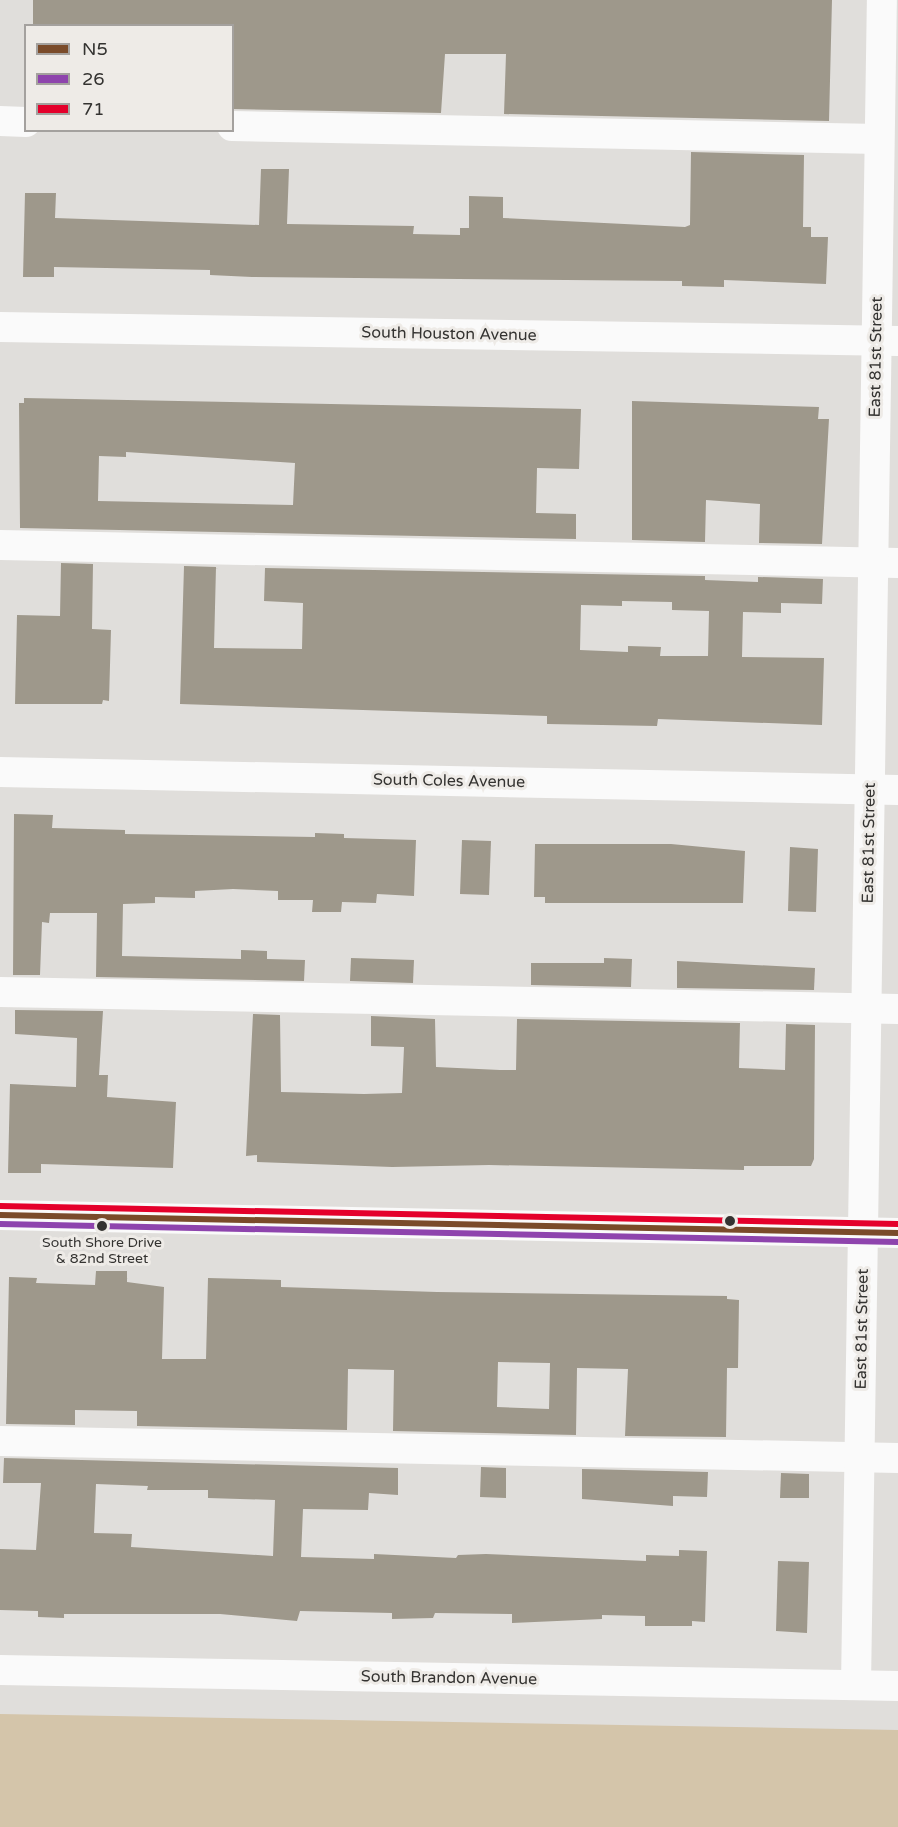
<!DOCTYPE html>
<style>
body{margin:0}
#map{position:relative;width:898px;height:1827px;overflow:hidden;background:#e0dedb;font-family:"Varela Round",sans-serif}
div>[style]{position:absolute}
.green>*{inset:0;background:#d4c5aa}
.building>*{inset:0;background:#9e988b}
.minor>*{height:30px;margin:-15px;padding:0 15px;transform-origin:15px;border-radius:15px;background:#fafafa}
.bus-1>*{height:6px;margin:-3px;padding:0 3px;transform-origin:3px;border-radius:3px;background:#7a4b2a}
.bus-2>*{height:6px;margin:-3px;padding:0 3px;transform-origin:3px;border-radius:3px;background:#8e44ad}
.bus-3>*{height:6px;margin:-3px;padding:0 3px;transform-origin:3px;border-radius:3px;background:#e4002b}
.dots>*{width:16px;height:16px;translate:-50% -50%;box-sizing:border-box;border:3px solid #eeebe7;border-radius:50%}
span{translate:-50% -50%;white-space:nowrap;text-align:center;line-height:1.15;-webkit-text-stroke:6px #eeebe7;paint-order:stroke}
.bus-label{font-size:14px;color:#343331}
.street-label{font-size:16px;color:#343331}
.legend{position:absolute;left:24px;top:24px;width:210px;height:108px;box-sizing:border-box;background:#eeebe7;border:2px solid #a4a19e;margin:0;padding:8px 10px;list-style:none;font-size:18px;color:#343331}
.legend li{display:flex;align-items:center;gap:12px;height:30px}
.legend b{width:30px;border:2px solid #a4a19e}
</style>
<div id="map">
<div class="green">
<div style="clip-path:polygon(0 1714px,898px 1730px,898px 1827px,0 1827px)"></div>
</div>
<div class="building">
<div style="clip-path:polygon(33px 0,832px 0,829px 121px,504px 114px,506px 54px,445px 54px,441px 113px,232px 109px,232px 26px,33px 26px)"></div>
<div style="clip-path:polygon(691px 152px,804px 155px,803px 227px,811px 227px,811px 237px,828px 237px,826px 284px,724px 280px,724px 287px,682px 286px,682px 281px,252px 277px,210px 275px,210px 270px,54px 267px,54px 277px,23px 277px,25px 193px,56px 193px,55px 218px,259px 225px,261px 169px,289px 169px,287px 224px,414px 226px,413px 234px,460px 235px,460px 228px,469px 228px,469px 196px,503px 197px,503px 218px,685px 227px,690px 225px)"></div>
<div style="clip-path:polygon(evenodd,24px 398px,581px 409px,579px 469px,537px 468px,536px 513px,576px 514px,576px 539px,20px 528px,19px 403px,24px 403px,24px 398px,126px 452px,295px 463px,293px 505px,98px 501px,99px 456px,126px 457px,126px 452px)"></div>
<div style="clip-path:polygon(632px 401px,819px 407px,818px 419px,829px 419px,822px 544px,759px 543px,760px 504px,706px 500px,705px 542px,632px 540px)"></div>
<div style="clip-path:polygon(61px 563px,93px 564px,92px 629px,111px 630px,109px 701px,103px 700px,102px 704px,15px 704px,17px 615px,60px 616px)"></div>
<div style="clip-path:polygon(evenodd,184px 566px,216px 567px,214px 648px,302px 649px,303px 603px,264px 601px,265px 568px,705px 576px,705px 580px,758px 582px,758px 577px,823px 579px,822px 604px,781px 603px,781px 613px,743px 612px,742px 657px,824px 658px,822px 725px,658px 719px,657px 726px,547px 724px,547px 716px,180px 704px,184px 566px,622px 601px,672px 602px,672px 610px,709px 611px,708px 656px,660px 656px,661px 647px,628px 646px,628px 652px,580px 650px,581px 605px,622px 606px,622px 601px)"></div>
<div style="clip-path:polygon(14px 814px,53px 815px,52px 828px,125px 830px,125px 834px,315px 837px,315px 833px,344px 834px,344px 838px,416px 840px,414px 896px,377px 894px,376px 903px,342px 902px,341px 912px,312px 912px,313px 900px,278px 900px,278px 891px,233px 889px,195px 891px,195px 898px,155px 897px,155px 903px,123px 904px,122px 956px,241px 959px,241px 950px,267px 951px,267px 959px,305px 960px,304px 981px,96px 977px,97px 913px,50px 913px,49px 923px,42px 922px,40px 975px,13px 975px)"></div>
<div style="clip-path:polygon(462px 840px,491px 841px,489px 895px,460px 894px)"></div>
<div style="clip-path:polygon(535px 844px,671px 844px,745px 851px,743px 903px,545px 903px,545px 897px,534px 897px)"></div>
<div style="clip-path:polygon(790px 847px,818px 849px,816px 912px,788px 911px)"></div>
<div style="clip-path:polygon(351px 958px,414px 960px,413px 983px,350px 981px)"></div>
<div style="clip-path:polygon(604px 958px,632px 959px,631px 987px,531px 985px,531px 963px,604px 963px)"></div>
<div style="clip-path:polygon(677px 961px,815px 968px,814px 990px,677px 988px)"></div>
<div style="clip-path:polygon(15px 1010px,103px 1011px,99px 1075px,108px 1075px,107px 1097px,176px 1102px,173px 1168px,41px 1164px,41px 1173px,8px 1173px,10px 1084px,76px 1087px,77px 1038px,15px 1034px)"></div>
<div style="clip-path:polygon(253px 1014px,280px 1015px,281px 1092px,364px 1094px,402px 1093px,404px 1047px,371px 1046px,371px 1016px,435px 1019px,436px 1067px,500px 1070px,516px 1070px,517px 1019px,740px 1023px,739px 1068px,785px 1070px,786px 1024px,815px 1025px,814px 1159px,811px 1166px,744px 1166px,744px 1170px,489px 1165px,392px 1167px,257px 1162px,257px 1155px,246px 1156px)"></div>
<div style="clip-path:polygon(evenodd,96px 1271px,127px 1271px,127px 1282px,164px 1287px,162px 1359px,206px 1359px,208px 1278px,281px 1280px,281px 1287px,437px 1292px,727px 1296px,727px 1299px,739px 1300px,738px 1368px,727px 1368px,726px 1437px,625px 1436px,628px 1369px,577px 1368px,576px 1435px,393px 1431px,394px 1370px,348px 1369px,347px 1430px,137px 1426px,137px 1411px,75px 1410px,75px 1425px,6px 1424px,9px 1277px,37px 1278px,36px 1283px,95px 1285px,96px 1271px,498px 1362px,550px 1363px,549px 1409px,497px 1407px,498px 1362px)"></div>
<div style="clip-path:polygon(evenodd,4px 1458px,398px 1468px,398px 1495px,369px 1493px,368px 1510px,303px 1509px,301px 1557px,374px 1559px,374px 1554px,456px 1558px,458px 1555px,486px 1554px,646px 1561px,646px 1555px,679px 1556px,679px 1550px,707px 1551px,705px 1622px,692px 1621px,692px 1626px,645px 1626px,645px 1616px,602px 1615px,602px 1619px,512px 1623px,512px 1614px,435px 1613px,433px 1618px,392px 1619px,392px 1613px,300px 1611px,297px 1621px,220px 1614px,64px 1614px,64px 1618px,38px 1617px,38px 1611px,0 1610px,0 1549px,36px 1550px,41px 1483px,3px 1483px,4px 1458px,96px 1484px,148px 1486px,147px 1490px,208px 1490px,208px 1498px,275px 1500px,273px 1556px,131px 1547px,132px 1534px,94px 1533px,96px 1484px)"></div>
<div style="clip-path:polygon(481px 1467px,506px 1468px,506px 1498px,480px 1497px)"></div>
<div style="clip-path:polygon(582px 1469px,708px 1472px,707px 1497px,673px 1496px,673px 1506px,582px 1499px)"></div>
<div style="clip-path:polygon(781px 1473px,809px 1474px,809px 1498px,780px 1498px)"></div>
<div style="clip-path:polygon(778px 1561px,809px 1562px,807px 1633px,776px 1631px)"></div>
</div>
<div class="minor">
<div style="left:0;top:121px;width:26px;rotate:2deg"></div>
<div style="left:232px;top:126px;width:647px;rotate:1.15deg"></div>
<div style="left:0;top:327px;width:898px;rotate:0.89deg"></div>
<div style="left:0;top:545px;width:898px;rotate:1.15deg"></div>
<div style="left:0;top:772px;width:898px;rotate:1.15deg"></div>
<div style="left:0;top:992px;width:898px;rotate:1.08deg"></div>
<div style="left:0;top:1215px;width:898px;rotate:1.15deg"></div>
<div style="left:0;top:1441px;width:898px;rotate:1.08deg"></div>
<div style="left:0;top:1670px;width:898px;rotate:1.02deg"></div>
<div style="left:856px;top:1685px;width:1685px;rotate:-89.12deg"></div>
</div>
<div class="bus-1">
<div style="left:0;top:1215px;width:898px;rotate:1.15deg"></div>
</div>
<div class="bus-2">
<div style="left:0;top:1224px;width:898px;rotate:1.15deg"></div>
</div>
<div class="bus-3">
<div style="left:0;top:1206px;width:898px;rotate:1.15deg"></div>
</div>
<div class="dots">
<div style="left:730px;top:1221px;background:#343331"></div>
<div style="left:102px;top:1226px;background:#343331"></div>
</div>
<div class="bus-label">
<span style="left:102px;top:1251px">South Shore Drive<br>&amp; 82nd Street</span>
</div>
<div class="street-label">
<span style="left:449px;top:334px;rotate:1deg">South Houston Avenue</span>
<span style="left:876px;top:357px;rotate:-89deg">East 81st Street</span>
<span style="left:449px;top:781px;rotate:1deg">South Coles Avenue</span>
<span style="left:869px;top:843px;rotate:-89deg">East 81st Street</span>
<span style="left:862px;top:1329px;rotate:-89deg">East 81st Street</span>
<span style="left:449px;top:1678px;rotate:1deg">South Brandon Avenue</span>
</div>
<ul class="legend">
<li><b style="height:8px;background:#7a4b2a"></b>N5</li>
<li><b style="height:8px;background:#8e44ad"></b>26</li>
<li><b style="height:8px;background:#e4002b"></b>71</li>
</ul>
</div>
